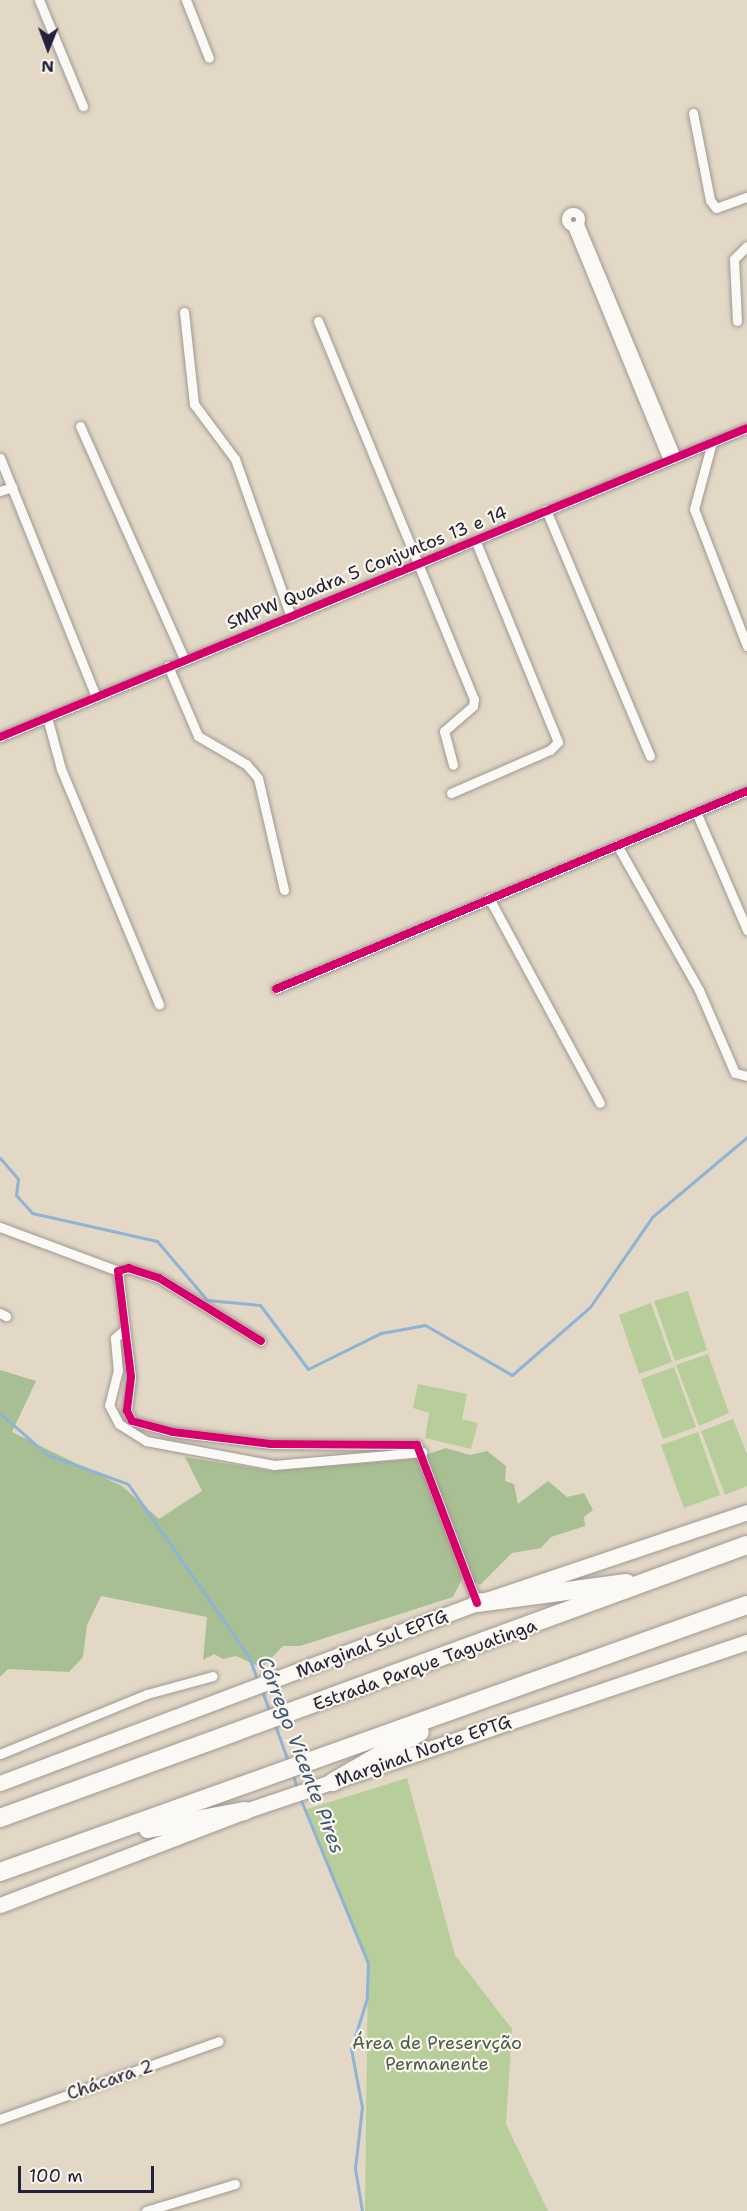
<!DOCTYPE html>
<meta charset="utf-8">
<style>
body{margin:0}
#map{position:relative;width:747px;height:2211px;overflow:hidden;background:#e3d8c6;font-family:"Shantell Sans",sans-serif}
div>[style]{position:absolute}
.green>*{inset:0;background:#b7ce9a}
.forest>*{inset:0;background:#a7bf92}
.stream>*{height:3px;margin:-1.5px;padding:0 1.5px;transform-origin:1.5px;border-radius:1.5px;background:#8fb3d3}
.roads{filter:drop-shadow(0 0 2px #9f9992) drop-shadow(0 0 2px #9f9992)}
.minor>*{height:9px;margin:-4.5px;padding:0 4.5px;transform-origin:4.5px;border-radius:4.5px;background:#fbf9f6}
.minor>.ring{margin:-4.5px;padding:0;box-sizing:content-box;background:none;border:9px solid #fbf9f6;border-radius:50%}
.primary>*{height:15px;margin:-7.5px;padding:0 7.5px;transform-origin:7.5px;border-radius:7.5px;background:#fbf9f6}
.motorway>*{height:18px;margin:-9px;padding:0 9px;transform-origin:9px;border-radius:9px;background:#fbf9f6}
.cycleway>*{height:8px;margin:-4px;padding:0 4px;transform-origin:4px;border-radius:4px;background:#d6006c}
span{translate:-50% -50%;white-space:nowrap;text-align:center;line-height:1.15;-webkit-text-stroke:4.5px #fbf7ec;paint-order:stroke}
.street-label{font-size:18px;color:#22223b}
.park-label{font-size:18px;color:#4a5b50}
.water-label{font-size:20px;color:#3f567a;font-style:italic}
.north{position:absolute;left:18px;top:18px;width:60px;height:60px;-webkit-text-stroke:4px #fbf7ec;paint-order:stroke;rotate:181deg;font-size:16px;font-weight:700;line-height:24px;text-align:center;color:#22223b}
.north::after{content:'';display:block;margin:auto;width:21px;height:27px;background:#22223b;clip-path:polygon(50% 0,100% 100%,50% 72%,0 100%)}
.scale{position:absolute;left:18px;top:2166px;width:136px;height:27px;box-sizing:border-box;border:3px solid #22223b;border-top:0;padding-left:8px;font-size:18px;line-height:21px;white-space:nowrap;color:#22223b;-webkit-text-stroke:4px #fbf7ec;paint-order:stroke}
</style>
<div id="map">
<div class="green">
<div style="clip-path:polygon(688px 1291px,707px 1350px,675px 1361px,654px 1301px)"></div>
<div style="clip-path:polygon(651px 1303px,672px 1362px,639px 1374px,619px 1315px)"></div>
<div style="clip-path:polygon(708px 1354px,729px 1413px,699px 1426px,676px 1365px)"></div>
<div style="clip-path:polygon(674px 1367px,696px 1427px,663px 1439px,641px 1379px)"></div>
<div style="clip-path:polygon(418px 1384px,467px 1394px,462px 1419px,478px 1423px,471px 1449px,425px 1438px,429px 1413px,413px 1408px)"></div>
<div style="clip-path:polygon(733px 1419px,747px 1454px,747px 1486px,725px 1495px,701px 1431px)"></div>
<div style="clip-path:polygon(698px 1432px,720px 1495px,684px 1508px,661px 1445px)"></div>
<div style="clip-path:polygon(407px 1778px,455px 1955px,512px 2029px,506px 2124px,548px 2211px,365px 2211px,368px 1963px,304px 1810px)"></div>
</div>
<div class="forest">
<div style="clip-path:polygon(0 1370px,36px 1381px,12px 1432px,122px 1486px,159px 1519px,202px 1491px,185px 1457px,272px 1471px,414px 1459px,446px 1448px,470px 1455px,487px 1451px,506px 1466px,505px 1481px,514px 1484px,518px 1504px,548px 1481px,567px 1497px,584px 1493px,593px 1510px,584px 1517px,585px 1526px,551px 1537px,541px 1548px,512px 1553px,480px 1585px,463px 1577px,453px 1597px,300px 1646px,283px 1646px,262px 1668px,236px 1656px,223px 1659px,214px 1654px,203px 1660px,207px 1617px,101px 1596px,87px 1625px,83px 1657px,69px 1672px,8px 1669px,0 1677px)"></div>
</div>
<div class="stream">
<div style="left:0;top:1158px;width:28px;rotate:49deg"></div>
<div style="left:18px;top:1179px;width:16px;rotate:97deg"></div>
<div style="left:16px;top:1195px;width:24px;rotate:48deg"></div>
<div style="left:32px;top:1213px;width:128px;rotate:12.6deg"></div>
<div style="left:157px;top:1241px;width:77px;rotate:49.7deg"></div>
<div style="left:207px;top:1300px;width:53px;rotate:5.4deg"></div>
<div style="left:260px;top:1305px;width:80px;rotate:53.1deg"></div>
<div style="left:308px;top:1369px;width:81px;rotate:-26.3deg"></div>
<div style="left:381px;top:1333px;width:45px;rotate:-10.3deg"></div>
<div style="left:425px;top:1325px;width:100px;rotate:29.9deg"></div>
<div style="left:512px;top:1375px;width:103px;rotate:-41.1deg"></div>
<div style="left:590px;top:1307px;width:109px;rotate:-55.4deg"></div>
<div style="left:652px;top:1217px;width:124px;rotate:-40.1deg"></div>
<div style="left:0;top:1413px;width:62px;rotate:41.7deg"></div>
<div style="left:46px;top:1454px;width:87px;rotate:20.1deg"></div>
<div style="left:128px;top:1484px;width:211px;rotate:55deg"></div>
<div style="left:249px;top:1657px;width:23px;rotate:70deg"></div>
<div style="left:261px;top:1688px;width:27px;rotate:70deg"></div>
<div style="left:275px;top:1725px;width:41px;rotate:70.3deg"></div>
<div style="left:293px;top:1775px;width:15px;rotate:74deg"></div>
<div style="left:300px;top:1798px;width:178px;rotate:67.6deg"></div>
<div style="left:368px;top:1963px;width:35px;rotate:92deg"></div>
<div style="left:367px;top:1998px;width:53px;rotate:107.4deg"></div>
<div style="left:351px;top:2049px;width:59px;rotate:79.3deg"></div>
<div style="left:362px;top:2107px;width:61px;rotate:96.5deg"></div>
<div style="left:355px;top:2168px;width:44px;rotate:80.8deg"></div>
</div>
<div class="roads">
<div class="minor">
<div style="left:39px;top:0;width:115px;rotate:67.5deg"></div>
<div style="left:186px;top:0;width:62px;rotate:68.4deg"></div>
<div style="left:693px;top:113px;width:89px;rotate:78.9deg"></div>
<div style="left:710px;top:200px;width:10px;rotate:53deg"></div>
<div style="left:716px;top:208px;width:33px;rotate:-20deg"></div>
<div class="ring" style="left:566px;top:212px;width:5px;height:5px"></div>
<div style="left:579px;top:224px;width:252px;rotate:67.4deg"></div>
<div style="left:572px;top:226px;width:253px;rotate:67.7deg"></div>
<div style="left:184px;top:312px;width:93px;rotate:83.8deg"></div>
<div style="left:194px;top:404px;width:69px;rotate:53.3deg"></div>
<div style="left:235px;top:459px;width:168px;rotate:70.5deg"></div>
<div style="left:318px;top:321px;width:409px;rotate:67.6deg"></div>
<div style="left:474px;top:699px;width:7px;rotate:98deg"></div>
<div style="left:473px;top:706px;width:38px;rotate:139deg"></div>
<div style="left:444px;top:731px;width:35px;rotate:75deg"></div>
<div style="left:737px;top:321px;width:62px;rotate:-92.8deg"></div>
<div style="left:734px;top:259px;width:18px;rotate:-45deg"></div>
<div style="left:80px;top:426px;width:254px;rotate:65.9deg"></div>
<div style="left:712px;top:442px;width:69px;rotate:105deg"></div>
<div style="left:694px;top:509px;width:147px;rotate:68.9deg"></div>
<div style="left:0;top:458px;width:258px;rotate:68.1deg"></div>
<div style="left:0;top:491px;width:13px;rotate:-18deg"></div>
<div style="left:546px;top:510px;width:267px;rotate:67.1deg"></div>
<div style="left:168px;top:666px;width:76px;rotate:66.8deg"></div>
<div style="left:198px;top:736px;width:56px;rotate:30.3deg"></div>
<div style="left:246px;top:764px;width:18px;rotate:49deg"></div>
<div style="left:258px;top:778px;width:115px;rotate:76.9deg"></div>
<div style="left:47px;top:717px;width:54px;rotate:74.9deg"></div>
<div style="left:61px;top:769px;width:255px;rotate:67.4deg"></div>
<div style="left:0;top:737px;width:808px;rotate:-22.47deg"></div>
<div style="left:451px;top:793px;width:108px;rotate:-23.5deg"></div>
<div style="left:550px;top:750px;width:11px;rotate:-45deg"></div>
<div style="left:558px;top:742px;width:218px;rotate:-112.3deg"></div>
<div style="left:696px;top:812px;width:129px;rotate:66.6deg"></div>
<div style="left:617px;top:845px;width:167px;rotate:60.5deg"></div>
<div style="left:699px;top:990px;width:90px;rotate:66.6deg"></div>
<div style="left:735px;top:1073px;width:12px;rotate:14deg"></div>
<div style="left:489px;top:898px;width:233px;rotate:61.6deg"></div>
<div style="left:276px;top:989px;width:511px;rotate:-22.8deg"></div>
<div style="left:0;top:1227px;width:126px;rotate:20.4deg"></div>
<div style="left:0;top:1313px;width:7px;rotate:27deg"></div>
<div style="left:123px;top:1331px;width:11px;rotate:139deg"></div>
<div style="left:115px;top:1338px;width:32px;rotate:85deg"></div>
<div style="left:118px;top:1370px;width:36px;rotate:104deg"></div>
<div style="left:109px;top:1405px;width:21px;rotate:62deg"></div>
<div style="left:119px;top:1424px;width:32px;rotate:32deg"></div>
<div style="left:146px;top:1441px;width:130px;rotate:10.6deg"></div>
<div style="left:274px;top:1465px;width:149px;rotate:-5deg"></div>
<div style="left:261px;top:1341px;width:120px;rotate:-148.3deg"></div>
<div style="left:159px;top:1278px;width:32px;rotate:-162deg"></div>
<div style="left:129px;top:1268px;width:11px;rotate:165deg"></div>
<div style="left:118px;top:1271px;width:107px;rotate:83deg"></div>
<div style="left:131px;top:1377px;width:34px;rotate:97deg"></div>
<div style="left:127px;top:1411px;width:11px;rotate:63deg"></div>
<div style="left:132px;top:1421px;width:42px;rotate:15deg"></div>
<div style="left:173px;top:1432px;width:99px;rotate:7deg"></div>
<div style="left:271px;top:1444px;width:146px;rotate:0.4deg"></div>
<div style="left:417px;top:1445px;width:169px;rotate:69.2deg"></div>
<div style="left:0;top:1754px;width:159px;rotate:-22.2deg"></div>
<div style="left:147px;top:1694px;width:68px;rotate:-15.3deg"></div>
<div style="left:0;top:2119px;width:232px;rotate:-19.6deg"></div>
<div style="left:146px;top:2211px;width:93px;rotate:-16.9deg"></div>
</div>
<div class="primary">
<div style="left:0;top:1783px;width:510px;rotate:-20.67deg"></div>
<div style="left:477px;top:1603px;width:285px;rotate:-18.6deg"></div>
<div style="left:0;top:1905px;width:262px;rotate:-21deg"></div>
<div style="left:245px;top:1811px;width:530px;rotate:-18.61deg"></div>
</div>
<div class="motorway">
<div style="left:477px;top:1603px;width:151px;rotate:-7.6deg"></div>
<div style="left:333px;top:1782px;width:100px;rotate:-29.9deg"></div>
<div style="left:0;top:1818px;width:795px;rotate:-20.08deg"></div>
<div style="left:148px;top:1829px;width:99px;rotate:-10.5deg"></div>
<div style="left:0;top:1872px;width:793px;rotate:-19.67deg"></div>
</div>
</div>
<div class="cycleway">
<div style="left:0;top:737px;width:808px;rotate:-22.47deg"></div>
<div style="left:276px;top:989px;width:511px;rotate:-22.8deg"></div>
<div style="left:261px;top:1341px;width:120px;rotate:-148.3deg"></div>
<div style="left:159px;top:1278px;width:32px;rotate:-162deg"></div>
<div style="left:129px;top:1268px;width:11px;rotate:165deg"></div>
<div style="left:118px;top:1271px;width:107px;rotate:83deg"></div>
<div style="left:131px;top:1377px;width:34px;rotate:97deg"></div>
<div style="left:127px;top:1411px;width:11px;rotate:63deg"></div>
<div style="left:132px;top:1421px;width:42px;rotate:15deg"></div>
<div style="left:173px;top:1432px;width:99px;rotate:7deg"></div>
<div style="left:271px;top:1444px;width:146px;rotate:0.4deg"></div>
<div style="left:417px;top:1445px;width:169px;rotate:69.2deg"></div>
</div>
<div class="street-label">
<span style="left:367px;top:568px;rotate:-22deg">SMPW Quadra 5 Conjuntos 13 e 14</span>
<span style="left:372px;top:1644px;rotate:-21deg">Marginal Sul EPTG</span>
<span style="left:425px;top:1665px;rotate:-20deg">Estrada Parque Taguatinga</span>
<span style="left:423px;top:1751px;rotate:-19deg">Marginal Norte EPTG</span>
<span style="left:110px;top:2080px;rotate:-19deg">Chácara 2</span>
</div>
<div class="park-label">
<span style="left:437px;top:2054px">Área de Preservção<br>Permanente</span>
</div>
<div class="water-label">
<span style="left:301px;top:1755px;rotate:69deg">Córrego Vicente Pires</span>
</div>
<div class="north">N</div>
<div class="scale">100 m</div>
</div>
